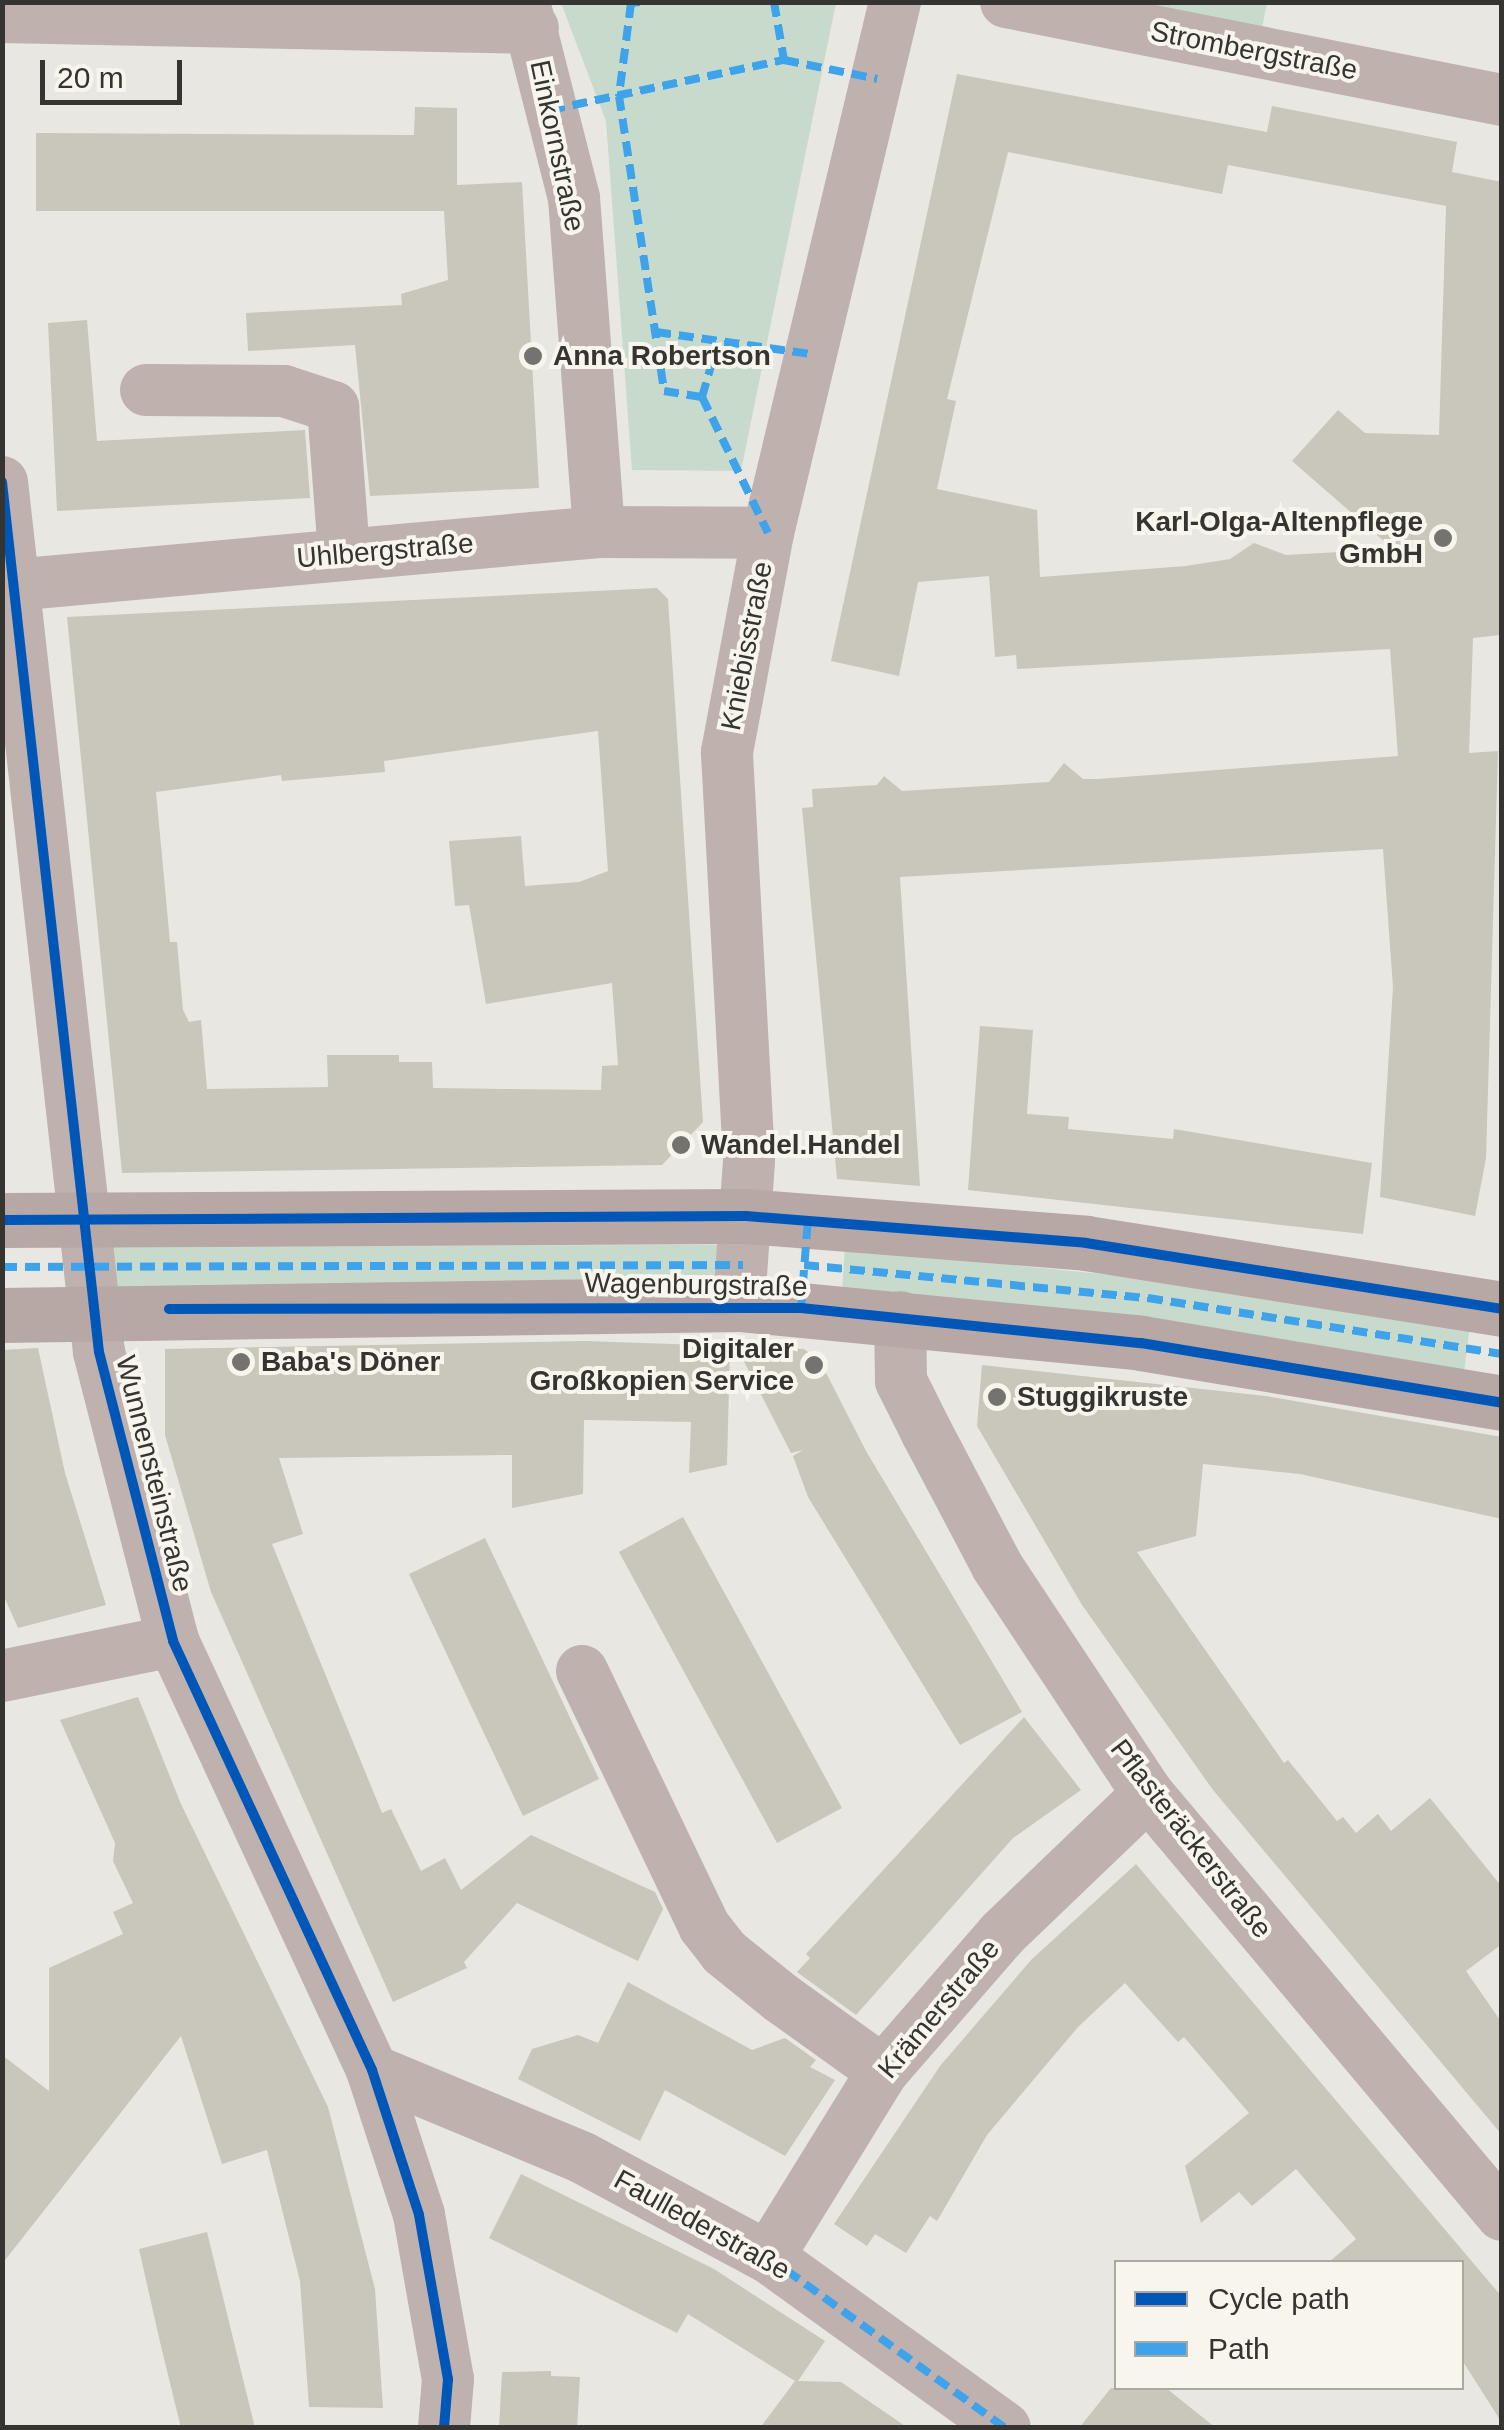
<!DOCTYPE html>
<meta charset="utf-8">
<style>
body{margin:0}
#map{position:relative;width:1504px;height:2430px;overflow:hidden;background:#e8e7e2;font-family:Arial,sans-serif}
div>[style]{position:absolute}
.green>*{inset:0;background:#c8dacb}
.building>*{inset:0;background:#c9c6bc}
.minor>*{height:52px;margin:-26px;padding:0 26px;transform-origin:26px;border-radius:26px;background:#beb1ae}
.major>*{height:55px;margin:-27.5px;padding:0 27.5px;transform-origin:27.5px;border-radius:27.5px;background:#b7a8a6}
.quiet>*{height:8px;margin-top:-4px;transform-origin:0;background:repeating-linear-gradient(90deg,#3ea3eb 0 15px,transparent 0 23px)}
.cycleway>*{height:10px;margin:-5px;padding:0 5px;transform-origin:5px;border-radius:5px;background:#0057b8}
.dots>*{width:28px;height:28px;translate:-50% -50%;box-sizing:border-box;border:5px solid #f8f5ed;border-radius:50%}
span{translate:-50% -50%;white-space:nowrap;text-align:center;line-height:1.15;-webkit-text-stroke:8px #f8f5ed;paint-order:stroke}
.street-label{font-size:28px;color:#353431}
.poi-label{font-size:28px;color:#353431;font-weight:700}
.left{translate:0 -50%;text-align:left}
.right{translate:-100% -50%;text-align:right}
.frame{position:absolute;inset:0;border:5px solid #353431;pointer-events:none}
.legend{position:absolute;left:1114px;top:2260px;width:350px;height:130px;box-sizing:border-box;background:#f8f5ed;border:2px solid #aaa8a2;margin:0;padding:12px 18px;list-style:none;font-size:30px;color:#353431}
.legend li{display:flex;align-items:center;gap:20px;height:50px}
.legend b{width:50px;border:2px solid #aaa8a2}
.scale{position:absolute;left:40px;top:60px;width:142px;height:45px;box-sizing:border-box;border:5px solid #353431;border-top:0;padding-left:12px;font-size:30px;line-height:35px;white-space:nowrap;color:#353431;-webkit-text-stroke:8px #f8f5ed;paint-order:stroke}
</style>
<div id="map">
<div class="green">
<div style="clip-path:polygon(561px 3px,836px 3px,741px 471px,632px 470px,606px 121px)"></div>
<div style="clip-path:polygon(1082px 3px,1267px 3px,1259px 43px)"></div>
<div style="clip-path:polygon(717px 1245px,719px 1286px,113px 1288px,111px 1246px)"></div>
<div style="clip-path:polygon(845px 1248px,1150px 1279px,1470px 1326px,1464px 1372px,842px 1290px)"></div>
</div>
<div class="building">
<div style="clip-path:polygon(evenodd,957px 74px,1267px 132px,1272px 106px,1457px 142px,1452px 172px,1502px 182px,1500px 635px,1473px 638px,1469px 753px,1498px 751px,1486px 1158px,1475px 1216px,1380px 1197px,1393px 987px,1383px 849px,900px 877px,920px 1186px,837px 1179px,802px 808px,813px 807px,812px 789px,877px 785px,884px 776px,902px 791px,1049px 782px,1064px 763px,1083px 779px,1098px 779px,1398px 756px,1390px 649px,1017px 669px,1016px 655px,995px 657px,989px 576px,918px 582px,899px 676px,831px 661px,957px 74px,1008px 152px,1222px 194px,1228px 165px,1446px 206px,1439px 435px,1365px 433px,1338px 410px,1292px 461px,1393px 549px,1286px 555px,1254px 543px,1230px 559px,1186px 566px,1040px 577px,1037px 510px,937px 489px,956px 401px,947px 399px,1008px 152px)"></div>
<div style="clip-path:polygon(415px 107px,457px 108px,457px 185px,522px 182px,539px 488px,370px 496px,355px 345px,248px 351px,246px 313px,402px 305px,401px 294px,448px 280px,444px 211px,36px 211px,36px 133px,414px 135px)"></div>
<div style="clip-path:polygon(87px 320px,97px 441px,305px 430px,310px 498px,57px 511px,48px 323px)"></div>
<div style="clip-path:polygon(evenodd,657px 588px,668px 599px,703px 1122px,662px 1165px,122px 1173px,67px 617px,657px 588px,598px 731px,608px 871px,579px 882px,525px 886px,521px 836px,449px 841px,455px 906px,469px 905px,486px 1004px,612px 983px,618px 1065px,602px 1066px,601px 1090px,433px 1088px,432px 1062px,399px 1062px,399px 1055px,327px 1055px,328px 1087px,207px 1089px,201px 1020px,189px 1022px,183px 1010px,177px 942px,170px 942px,156px 792px,281px 775px,282px 781px,385px 772px,384px 761px,598px 731px)"></div>
<div style="clip-path:polygon(980px 1026px,1033px 1030px,1027px 1114px,1069px 1117px,1068px 1129px,1173px 1139px,1174px 1129px,1372px 1163px,1363px 1234px,968px 1190px)"></div>
<div style="clip-path:polygon(585px 1341px,730px 1346px,727px 1465px,689px 1473px,691px 1422px,584px 1420px,583px 1494px,512px 1508px,512px 1455px,279px 1458px,303px 1534px,272px 1544px,382px 1813px,391px 1809px,421px 1871px,445px 1858px,461px 1890px,531px 1835px,655px 1892px,663px 1909px,638px 1961px,517px 1903px,464px 1962px,467px 1968px,393px 2002px,211px 1592px,165px 1435px,165px 1349px)"></div>
<div style="clip-path:polygon(736px 1346px,804px 1349px,820px 1361px,866px 1451px,1022px 1712px,960px 1745px,808px 1497px,793px 1456px,803px 1450px,791px 1453px)"></div>
<div style="clip-path:polygon(38px 1348px,65px 1473px,106px 1605px,18px 1628px,2px 1592px,2px 1350px)"></div>
<div style="clip-path:polygon(982px 1365px,1266px 1396px,1502px 1437px,1502px 1519px,1300px 1474px,1203px 1464px,1196px 1536px,1137px 1552px,1284px 1763px,1288px 1760px,1337px 1821px,1343px 1817px,1356px 1833px,1378px 1814px,1391px 1831px,1430px 1798px,1502px 1887px,1502px 1944px,1466px 1971px,1502px 2023px,1502px 2135px,1213px 1790px,1082px 1605px,977px 1426px)"></div>
<div style="clip-path:polygon(683px 1517px,842px 1808px,777px 1843px,619px 1552px)"></div>
<div style="clip-path:polygon(485px 1538px,599px 1779px,523px 1816px,409px 1574px)"></div>
<div style="clip-path:polygon(138px 1697px,181px 1804px,328px 2107px,375px 2289px,383px 2408px,309px 2407px,300px 2281px,267px 2150px,222px 2164px,181px 2036px,2px 2264px,2px 2055px,49px 2091px,49px 1968px,123px 1934px,113px 1912px,133px 1903px,113px 1861px,115px 1843px,60px 1720px)"></div>
<div style="clip-path:polygon(1024px 1717px,1081px 1790px,1013px 1838px,856px 2015px,797px 1972px,810px 1958px,806px 1954px)"></div>
<div style="clip-path:polygon(1136px 1864px,1502px 2297px,1502px 2423px,1462px 2360px,1462px 2262px,1329px 2262px,1356px 2239px,1296px 2169px,1252px 2206px,1239px 2192px,1201px 2223px,1185px 2166px,1249px 2113px,1184px 2037px,1178px 2042px,1125px 1983px,1078px 2027px,987px 2135px,937px 2221px,930px 2216px,906px 2253px,875px 2234px,867px 2246px,834px 2224px,940px 2066px,1031px 1960px)"></div>
<div style="clip-path:polygon(628px 1982px,752px 2050px,785px 2038px,816px 2060px,810px 2067px,835px 2080px,785px 2156px,665px 2090px,640px 2141px,518px 2079px,532px 2049px,578px 2035px,598px 2043px)"></div>
<div style="clip-path:polygon(521px 2174px,714px 2269px,825px 2341px,798px 2381px,841px 2382px,908px 2428px,760px 2428px,795px 2381px,688px 2314px,677px 2333px,489px 2238px)"></div>
<div style="clip-path:polygon(207px 2232px,255px 2428px,181px 2428px,160px 2342px,139px 2249px)"></div>
<div style="clip-path:polygon(551px 2371px,551px 2376px,580px 2377px,577px 2428px,499px 2428px,502px 2372px)"></div>
<div style="clip-path:polygon(1111px 2388px,1166px 2388px,1216px 2428px,1079px 2428px)"></div>
</div>
<div class="minor">
<div style="left:524px;top:2px;width:202px;rotate:75.7deg"></div>
<div style="left:574px;top:198px;width:335px;rotate:85.7deg"></div>
<div style="left:1006px;top:2px;width:506px;rotate:11.18deg"></div>
<div style="left:2px;top:17px;width:531px;rotate:1.19deg"></div>
<div style="left:146px;top:390px;width:138px;rotate:0.4deg"></div>
<div style="left:284px;top:391px;width:52px;rotate:18.1deg"></div>
<div style="left:333px;top:407px;width:148px;rotate:85.7deg"></div>
<div style="left:2px;top:482px;width:875px;rotate:83.64deg"></div>
<div style="left:99px;top:1352px;width:298px;rotate:75.6deg"></div>
<div style="left:173px;top:1641px;width:473px;rotate:65.1deg"></div>
<div style="left:372px;top:2070px;width:152px;rotate:72deg"></div>
<div style="left:419px;top:2215px;width:167px;rotate:80deg"></div>
<div style="left:448px;top:2379px;width:49px;rotate:94.7deg"></div>
<div style="left:2px;top:586px;width:599px;rotate:-5.17deg"></div>
<div style="left:599px;top:532px;width:169px;rotate:0.3deg"></div>
<div style="left:739px;top:1304px;width:144px;rotate:-86deg"></div>
<div style="left:749px;top:1160px;width:409px;rotate:-93.1deg"></div>
<div style="left:727px;top:752px;width:223px;rotate:-79.4deg"></div>
<div style="left:768px;top:533px;width:546px;rotate:-76.55deg"></div>
<div style="left:900px;top:1317px;width:64px;rotate:89.1deg"></div>
<div style="left:901px;top:1381px;width:58px;rotate:63.4deg"></div>
<div style="left:927px;top:1433px;width:150px;rotate:62.2deg"></div>
<div style="left:997px;top:1566px;width:273px;rotate:56.5deg"></div>
<div style="left:1148px;top:1794px;width:550px;rotate:49.94deg"></div>
<div style="left:582px;top:1671px;width:283px;rotate:64.4deg"></div>
<div style="left:704px;top:1926px;width:33px;rotate:52deg"></div>
<div style="left:724px;top:1952px;width:73px;rotate:38.9deg"></div>
<div style="left:781px;top:1998px;width:125px;rotate:35.6deg"></div>
<div style="left:2px;top:1676px;width:175px;rotate:-11.6deg"></div>
<div style="left:372px;top:2070px;width:229px;rotate:22.6deg"></div>
<div style="left:583px;top:2158px;width:210px;rotate:28.2deg"></div>
<div style="left:768px;top:2257px;width:292px;rotate:35.8deg"></div>
<div style="left:768px;top:2257px;width:219px;rotate:-58.3deg"></div>
<div style="left:883px;top:2071px;width:183px;rotate:-49deg"></div>
<div style="left:1003px;top:1933px;width:201px;rotate:-43.8deg"></div>
</div>
<div class="major">
<div style="left:2px;top:1220px;width:744px;rotate:-0.31deg"></div>
<div style="left:746px;top:1216px;width:341px;rotate:4.5deg"></div>
<div style="left:1086px;top:1243px;width:421px;rotate:9deg"></div>
<div style="left:2px;top:1315px;width:737px;rotate:-0.86deg"></div>
<div style="left:739px;top:1304px;width:404px;rotate:5.5deg"></div>
<div style="left:1141px;top:1343px;width:366px;rotate:9.4deg"></div>
</div>
<div class="quiet">
<div style="left:640px;top:2px;width:9px;rotate:174deg"></div>
<div style="left:631px;top:3px;width:94px;rotate:97.4deg"></div>
<div style="left:619px;top:96px;width:298px;rotate:81.3deg"></div>
<div style="left:664px;top:391px;width:38px;rotate:9deg"></div>
<div style="left:702px;top:397px;width:151px;rotate:64.1deg"></div>
<div style="left:774px;top:2px;width:59px;rotate:80.2deg"></div>
<div style="left:550px;top:110px;width:239px;rotate:-12.1deg"></div>
<div style="left:784px;top:60px;width:95px;rotate:11.5deg"></div>
<div style="left:656px;top:332px;width:157px;rotate:8.1deg"></div>
<div style="left:702px;top:397px;width:57px;rotate:-73.8deg"></div>
<div style="left:804px;top:1265px;width:346px;rotate:5.5deg"></div>
<div style="left:1148px;top:1298px;width:358px;rotate:9deg"></div>
<div style="left:2px;top:1267px;width:741px;rotate:-0.15deg"></div>
<div style="left:801px;top:1308px;width:88px;rotate:-85.5deg"></div>
<div style="left:768px;top:2257px;width:292px;rotate:35.8deg"></div>
</div>
<div class="cycleway">
<div style="left:2px;top:482px;width:875px;rotate:83.64deg"></div>
<div style="left:99px;top:1352px;width:298px;rotate:75.6deg"></div>
<div style="left:173px;top:1641px;width:473px;rotate:65.1deg"></div>
<div style="left:372px;top:2070px;width:152px;rotate:72deg"></div>
<div style="left:419px;top:2215px;width:167px;rotate:80deg"></div>
<div style="left:448px;top:2379px;width:49px;rotate:94.7deg"></div>
<div style="left:2px;top:1220px;width:744px;rotate:-0.31deg"></div>
<div style="left:746px;top:1216px;width:341px;rotate:4.5deg"></div>
<div style="left:1086px;top:1243px;width:421px;rotate:9deg"></div>
<div style="left:169px;top:1309px;width:632px;rotate:-0.09deg"></div>
<div style="left:801px;top:1308px;width:342px;rotate:5.9deg"></div>
<div style="left:1141px;top:1343px;width:366px;rotate:9.4deg"></div>
</div>
<div class="dots">
<div style="left:533px;top:356px;background:#74736f"></div>
<div style="left:1443px;top:538px;background:#74736f"></div>
<div style="left:681px;top:1145px;background:#74736f"></div>
<div style="left:241px;top:1362px;background:#74736f"></div>
<div style="left:814px;top:1365px;background:#74736f"></div>
<div style="left:997px;top:1397px;background:#74736f"></div>
</div>
<div class="street-label">
<span style="left:1254px;top:51px;rotate:11deg">Strombergstraße</span>
<span style="left:557px;top:146px;rotate:78deg">Einkornstraße</span>
<span style="left:385px;top:551px;rotate:-5deg">Uhlbergstraße</span>
<span style="left:747px;top:646px;rotate:-79deg">Kniebisstraße</span>
<span style="left:696px;top:1285px;rotate:1deg">Wagenburgstraße</span>
<span style="left:154px;top:1474px;rotate:76deg">Wunnensteinstraße</span>
<span style="left:1191px;top:1839px;rotate:52deg">Pflasteräckerstraße</span>
<span style="left:939px;top:2009px;rotate:-50deg">Krämerstraße</span>
<span style="left:702px;top:2225px;rotate:29deg">Faullederstraße</span>
</div>
<div class="poi-label">
<span class="left" style="left:553px;top:356px">Anna Robertson</span>
<span class="right" style="left:1423px;top:538px">Karl-Olga-Altenpflege<br>GmbH</span>
<span class="left" style="left:701px;top:1145px">Wandel.Handel</span>
<span class="right" style="left:794px;top:1365px">Digitaler<br>Großkopien Service</span>
<span class="left" style="left:261px;top:1362px">Baba's Döner</span>
<span class="left" style="left:1017px;top:1397px">Stuggikruste</span>
</div>
<div class="frame"></div>
<ul class="legend">
<li><b style="height:12px;background:#0057b8"></b>Cycle path</li>
<li><b style="height:12px;background:#3ea3eb"></b>Path</li>
</ul>
<div class="scale">20 m</div>
</div>
